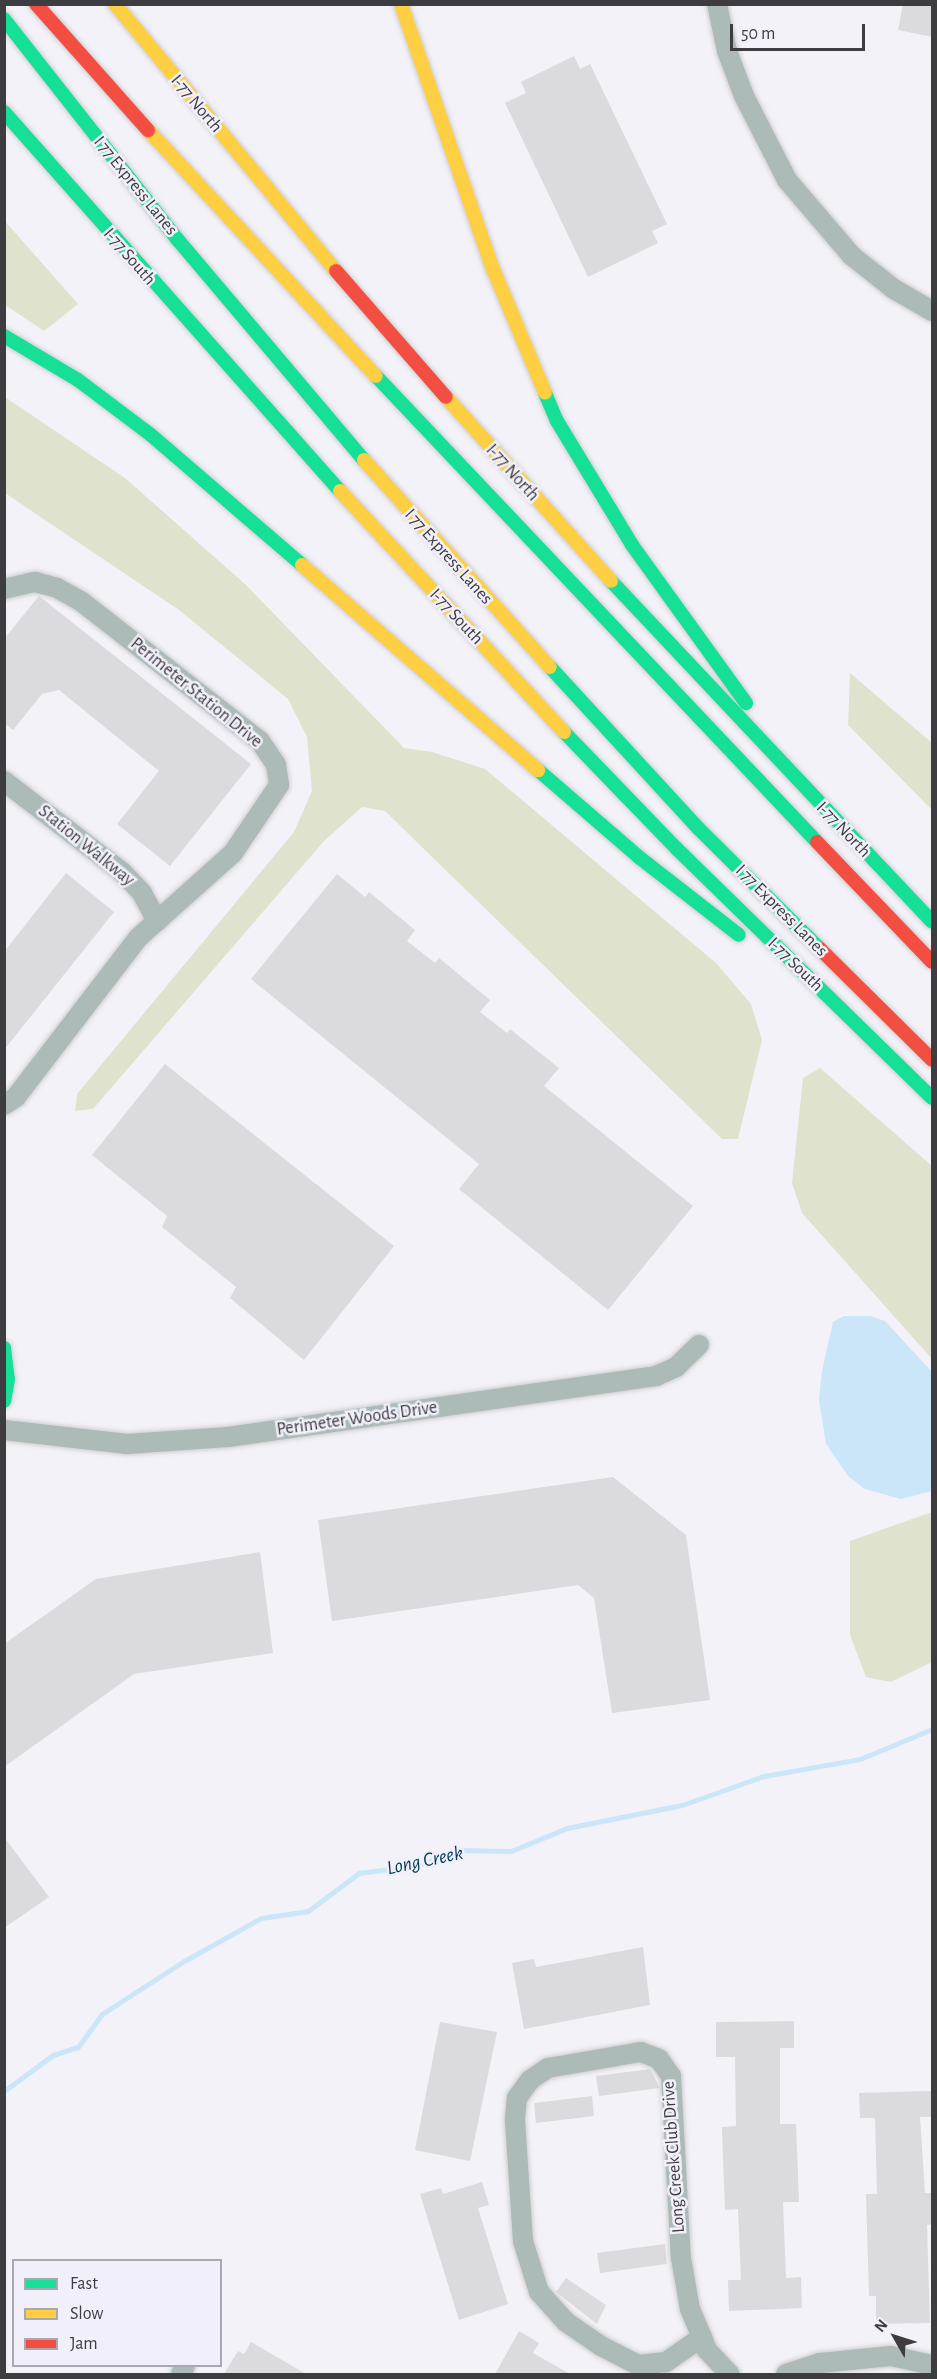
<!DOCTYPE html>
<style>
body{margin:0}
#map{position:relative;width:937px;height:2379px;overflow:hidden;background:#f3f2f8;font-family:"Alegreya Sans",sans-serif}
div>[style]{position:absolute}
.green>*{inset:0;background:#dfe3cd}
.water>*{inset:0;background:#cbe6f9}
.stream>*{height:5px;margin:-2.5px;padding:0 2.5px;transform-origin:2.5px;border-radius:2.5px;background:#cbe6f9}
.building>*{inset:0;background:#dbdadf}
.roads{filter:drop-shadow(0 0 2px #cfced2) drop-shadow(0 0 2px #cfced2)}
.street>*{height:20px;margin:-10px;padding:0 10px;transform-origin:10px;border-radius:10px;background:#acbab8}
.fast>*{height:14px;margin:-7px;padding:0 7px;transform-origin:7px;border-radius:7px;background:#16e098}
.slow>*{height:14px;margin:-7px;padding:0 7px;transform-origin:7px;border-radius:7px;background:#ffcf43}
.jam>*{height:14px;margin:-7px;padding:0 7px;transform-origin:7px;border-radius:7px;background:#f24e42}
span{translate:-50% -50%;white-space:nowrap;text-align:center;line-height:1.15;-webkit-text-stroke:5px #f1f0fa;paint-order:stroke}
.street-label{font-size:18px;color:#3d3c40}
.water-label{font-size:20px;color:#003953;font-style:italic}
.frame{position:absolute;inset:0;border:6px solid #3d3c40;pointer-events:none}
.legend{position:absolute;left:12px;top:2259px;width:210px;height:108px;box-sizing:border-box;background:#f1f0fa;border:2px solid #a9a8b0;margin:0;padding:8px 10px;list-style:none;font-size:18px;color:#3d3c40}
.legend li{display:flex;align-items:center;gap:12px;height:30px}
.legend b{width:30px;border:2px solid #a9a8b0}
.north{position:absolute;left:865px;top:2307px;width:60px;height:60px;-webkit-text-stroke:4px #f1f0fa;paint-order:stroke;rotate:309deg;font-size:16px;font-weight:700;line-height:24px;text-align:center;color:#3d3c40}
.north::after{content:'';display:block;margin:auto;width:21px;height:27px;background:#3d3c40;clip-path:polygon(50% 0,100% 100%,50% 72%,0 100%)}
.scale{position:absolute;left:730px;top:24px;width:135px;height:27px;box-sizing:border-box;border:3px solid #3d3c40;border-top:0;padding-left:8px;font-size:18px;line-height:21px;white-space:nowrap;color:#3d3c40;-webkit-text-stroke:4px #f1f0fa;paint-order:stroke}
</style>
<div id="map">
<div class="green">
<div style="clip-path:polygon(4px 220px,78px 304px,44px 331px,5px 305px)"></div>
<div style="clip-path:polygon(5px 397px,125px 478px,246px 585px,404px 748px,432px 752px,485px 769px,716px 963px,751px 1004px,762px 1040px,738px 1139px,722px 1139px,385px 811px,362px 807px,324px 841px,93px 1109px,75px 1111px,77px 1094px,294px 832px,312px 791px,307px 737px,288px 699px,179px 610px,5px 493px)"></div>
<div style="clip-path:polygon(850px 673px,932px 743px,932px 810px,848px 725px)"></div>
<div style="clip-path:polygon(820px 1068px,932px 1166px,932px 1359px,802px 1213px,792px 1183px,803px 1078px)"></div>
<div style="clip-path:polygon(932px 1512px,932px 1662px,891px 1682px,866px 1677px,850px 1635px,850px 1541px)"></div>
</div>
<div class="water">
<div style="clip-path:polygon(844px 1316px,870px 1316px,885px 1321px,932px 1372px,932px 1491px,901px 1499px,865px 1489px,848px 1476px,826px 1444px,819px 1400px,822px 1371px,833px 1322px)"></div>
</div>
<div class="stream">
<div style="left:4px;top:2091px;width:61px;rotate:-36.3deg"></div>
<div style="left:53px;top:2055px;width:26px;rotate:-18deg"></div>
<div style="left:78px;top:2047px;width:41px;rotate:-54deg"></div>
<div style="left:102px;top:2014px;width:98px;rotate:-32.9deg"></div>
<div style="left:184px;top:1961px;width:88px;rotate:-29.2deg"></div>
<div style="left:261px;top:1918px;width:48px;rotate:-8.5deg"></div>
<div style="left:308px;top:1911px;width:64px;rotate:-36.7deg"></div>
<div style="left:359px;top:1873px;width:61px;rotate:-7.6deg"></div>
<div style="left:419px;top:1865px;width:42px;rotate:-21deg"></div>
<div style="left:458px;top:1850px;width:53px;rotate:1.1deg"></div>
<div style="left:511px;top:1851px;width:61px;rotate:-22.3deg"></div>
<div style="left:567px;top:1828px;width:117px;rotate:-11.3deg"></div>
<div style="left:682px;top:1805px;width:87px;rotate:-19.5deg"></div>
<div style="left:764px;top:1776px;width:97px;rotate:-10deg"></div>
<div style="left:860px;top:1759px;width:78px;rotate:-22.6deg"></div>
</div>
<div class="building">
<div style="clip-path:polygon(903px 4px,933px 4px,933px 37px,898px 30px)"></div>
<div style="clip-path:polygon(574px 56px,580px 69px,590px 64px,667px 224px,652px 231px,658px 243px,588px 277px,505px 103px,526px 93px,521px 82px)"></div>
<div style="clip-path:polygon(39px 596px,251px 764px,170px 866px,117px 824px,159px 771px,59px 690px,42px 694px,13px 730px,4px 723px,4px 639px)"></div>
<div style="clip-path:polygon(66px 873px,114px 912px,4px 1050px,4px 952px)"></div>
<div style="clip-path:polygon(337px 874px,365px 897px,369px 892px,415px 930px,407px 941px,435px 963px,439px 958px,490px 1000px,480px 1012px,507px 1033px,510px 1029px,559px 1068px,544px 1086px,693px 1206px,608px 1310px,459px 1189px,479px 1164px,251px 979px)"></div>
<div style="clip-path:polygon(165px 1064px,394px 1246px,304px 1360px,230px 1298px,236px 1287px,162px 1227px,167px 1216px,92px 1155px)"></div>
<div style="clip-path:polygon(613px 1477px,686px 1535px,710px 1700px,612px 1713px,594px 1598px,578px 1585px,332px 1621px,318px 1520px)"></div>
<div style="clip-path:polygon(260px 1552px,273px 1653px,134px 1674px,4px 1767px,4px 1644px,96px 1579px)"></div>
<div style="clip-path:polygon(4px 1837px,49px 1897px,4px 1928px)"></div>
<div style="clip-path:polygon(643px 1947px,650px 2005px,524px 2029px,512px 1963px,534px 1959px,536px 1967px)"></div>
<div style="clip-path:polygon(794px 2021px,794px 2048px,780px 2048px,780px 2124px,796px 2124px,799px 2202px,783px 2202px,786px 2278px,801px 2277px,802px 2308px,729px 2311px,728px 2280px,741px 2280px,738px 2209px,725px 2210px,723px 2159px,722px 2127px,736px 2126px,735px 2057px,716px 2057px,716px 2022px)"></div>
<div style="clip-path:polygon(440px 2022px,497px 2032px,470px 2161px,415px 2150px)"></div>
<div style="clip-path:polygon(650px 2069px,660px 2088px,599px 2096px,596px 2076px)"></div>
<div style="clip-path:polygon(932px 2091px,933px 2117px,920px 2117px,925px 2193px,933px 2193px,933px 2224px,927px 2225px,930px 2323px,876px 2324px,876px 2296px,869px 2296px,866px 2194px,877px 2194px,875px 2118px,860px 2118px,859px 2093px)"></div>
<div style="clip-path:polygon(592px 2096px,594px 2116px,536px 2123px,534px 2103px)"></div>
<div style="clip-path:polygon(482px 2182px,489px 2205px,478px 2208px,508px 2304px,459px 2320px,420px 2194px,441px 2188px,443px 2194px)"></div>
<div style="clip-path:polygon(665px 2244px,667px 2264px,600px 2273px,597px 2253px)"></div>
<div style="clip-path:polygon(566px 2278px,606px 2305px,597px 2324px,556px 2292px)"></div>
<div style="clip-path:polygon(519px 2331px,539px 2343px,533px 2353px,570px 2374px,495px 2374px)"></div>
<div style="clip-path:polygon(251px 2342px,306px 2374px,224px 2374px,238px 2351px,244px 2354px)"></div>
</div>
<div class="roads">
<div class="street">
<div style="left:717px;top:4px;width:48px;rotate:78deg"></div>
<div style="left:727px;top:51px;width:48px;rotate:69.3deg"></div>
<div style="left:744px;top:96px;width:94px;rotate:62.9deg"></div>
<div style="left:787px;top:180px;width:100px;rotate:49.5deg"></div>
<div style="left:852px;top:256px;width:53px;rotate:38.2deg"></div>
<div style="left:894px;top:289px;width:44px;rotate:30.1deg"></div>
<div style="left:4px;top:589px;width:32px;rotate:-13deg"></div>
<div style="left:35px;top:582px;width:23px;rotate:15deg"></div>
<div style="left:57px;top:588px;width:29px;rotate:29deg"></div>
<div style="left:82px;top:602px;width:226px;rotate:38deg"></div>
<div style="left:260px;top:741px;width:29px;rotate:56deg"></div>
<div style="left:276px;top:765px;width:20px;rotate:81deg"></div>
<div style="left:279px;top:785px;width:82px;rotate:124.1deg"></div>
<div style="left:233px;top:853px;width:127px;rotate:138.2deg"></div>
<div style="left:138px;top:938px;width:200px;rotate:127.5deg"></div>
<div style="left:16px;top:1097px;width:14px;rotate:146deg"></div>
<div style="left:4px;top:781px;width:149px;rotate:37.6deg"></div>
<div style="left:122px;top:872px;width:29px;rotate:46deg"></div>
<div style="left:142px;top:893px;width:32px;rotate:62deg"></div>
<div style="left:4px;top:1430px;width:124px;rotate:6.5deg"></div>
<div style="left:127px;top:1444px;width:101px;rotate:-4deg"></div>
<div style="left:228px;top:1437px;width:432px;rotate:-8.1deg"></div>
<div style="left:656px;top:1376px;width:22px;rotate:-24deg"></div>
<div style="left:676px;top:1367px;width:32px;rotate:-44deg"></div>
<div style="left:702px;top:2337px;width:44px;rotate:145.2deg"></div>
<div style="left:666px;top:2362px;width:28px;rotate:174deg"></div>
<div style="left:638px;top:2365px;width:42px;rotate:-152.8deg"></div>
<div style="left:601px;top:2346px;width:42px;rotate:-145.6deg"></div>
<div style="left:566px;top:2322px;width:40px;rotate:-132deg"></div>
<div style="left:539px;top:2292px;width:53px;rotate:-107.4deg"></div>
<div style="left:523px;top:2241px;width:122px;rotate:-93.8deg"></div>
<div style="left:515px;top:2119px;width:21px;rotate:-85deg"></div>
<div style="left:517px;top:2098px;width:22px;rotate:-54deg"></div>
<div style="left:530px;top:2080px;width:22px;rotate:-34deg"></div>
<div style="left:548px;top:2068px;width:94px;rotate:-9.8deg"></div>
<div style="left:641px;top:2052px;width:19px;rotate:21deg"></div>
<div style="left:659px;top:2059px;width:21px;rotate:55deg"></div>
<div style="left:671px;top:2076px;width:182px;rotate:86.9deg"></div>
<div style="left:681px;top:2258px;width:52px;rotate:80deg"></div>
<div style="left:690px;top:2309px;width:30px;rotate:67deg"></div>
<div style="left:702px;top:2337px;width:14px;rotate:69deg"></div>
<div style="left:707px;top:2350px;width:33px;rotate:47deg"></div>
<div style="left:181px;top:2374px;width:9px;rotate:-63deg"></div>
<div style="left:786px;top:2374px;width:36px;rotate:-18deg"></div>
<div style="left:820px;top:2363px;width:71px;rotate:-5.6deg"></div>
<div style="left:891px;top:2356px;width:42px;rotate:12.4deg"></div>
</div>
<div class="fast">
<div style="left:4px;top:19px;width:281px;rotate:51.8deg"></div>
<div style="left:178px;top:240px;width:288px;rotate:49.8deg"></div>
<div style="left:4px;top:112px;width:506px;rotate:48.44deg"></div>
<div style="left:4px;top:336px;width:86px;rotate:30.7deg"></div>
<div style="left:78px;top:380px;width:91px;rotate:37deg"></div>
<div style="left:151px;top:435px;width:199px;rotate:40.7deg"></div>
<div style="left:376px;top:376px;width:642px;rotate:46.58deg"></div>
<div style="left:545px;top:393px;width:30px;rotate:67deg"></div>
<div style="left:557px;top:421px;width:145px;rotate:58.8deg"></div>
<div style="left:632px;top:545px;width:195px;rotate:54.2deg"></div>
<div style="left:611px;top:581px;width:468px;rotate:46.7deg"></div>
<div style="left:550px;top:667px;width:219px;rotate:47.4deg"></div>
<div style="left:698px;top:828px;width:170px;rotate:44.8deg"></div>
<div style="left:564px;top:732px;width:163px;rotate:46deg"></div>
<div style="left:677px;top:849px;width:356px;rotate:44.3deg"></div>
<div style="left:538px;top:770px;width:135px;rotate:40.8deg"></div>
<div style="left:640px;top:858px;width:125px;rotate:37.9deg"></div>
<div style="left:4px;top:1348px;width:31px;rotate:83deg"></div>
<div style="left:8px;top:1379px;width:22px;rotate:100deg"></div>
</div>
<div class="slow">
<div style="left:115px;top:4px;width:347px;rotate:50.4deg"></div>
<div style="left:401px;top:4px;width:281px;rotate:70.9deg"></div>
<div style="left:493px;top:269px;width:134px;rotate:67.2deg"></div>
<div style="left:148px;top:130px;width:335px;rotate:47.2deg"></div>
<div style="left:446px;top:397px;width:247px;rotate:48.1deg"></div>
<div style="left:364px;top:460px;width:278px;rotate:48.1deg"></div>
<div style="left:340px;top:491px;width:329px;rotate:47.1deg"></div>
<div style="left:302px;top:565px;width:313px;rotate:41deg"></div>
</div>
<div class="jam">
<div style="left:36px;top:4px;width:169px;rotate:48.4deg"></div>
<div style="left:336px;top:271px;width:167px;rotate:48.9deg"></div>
<div style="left:817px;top:842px;width:166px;rotate:46.2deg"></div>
<div style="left:819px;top:948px;width:159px;rotate:44.7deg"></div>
</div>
</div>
<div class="street-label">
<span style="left:196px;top:104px;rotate:50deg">I-77 North</span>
<span style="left:135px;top:186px;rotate:51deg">I 77 Express Lanes</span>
<span style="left:129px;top:257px;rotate:49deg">I-77 South</span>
<span style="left:512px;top:473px;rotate:48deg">I-77 North</span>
<span style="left:448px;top:557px;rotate:48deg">I 77 Express Lanes</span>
<span style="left:456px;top:617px;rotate:47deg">I-77 South</span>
<span style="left:196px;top:693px;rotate:39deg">Perimeter Station Drive</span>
<span style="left:843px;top:830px;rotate:46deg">I-77 North</span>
<span style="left:86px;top:846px;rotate:39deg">Station Walkway</span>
<span style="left:781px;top:911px;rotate:45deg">I 77 Express Lanes</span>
<span style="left:795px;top:965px;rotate:44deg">I-77 South</span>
<span style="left:357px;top:1419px;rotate:-8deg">Perimeter Woods Drive</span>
<span style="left:674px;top:2157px;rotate:-94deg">Long Creek Club Drive</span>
</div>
<div class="water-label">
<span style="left:425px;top:1861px;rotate:-12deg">Long Creek</span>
</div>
<div class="frame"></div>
<ul class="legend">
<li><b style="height:8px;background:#16e098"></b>Fast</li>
<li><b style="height:8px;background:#ffcf43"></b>Slow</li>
<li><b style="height:8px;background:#f24e42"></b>Jam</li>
</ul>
<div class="north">N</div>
<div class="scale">50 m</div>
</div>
